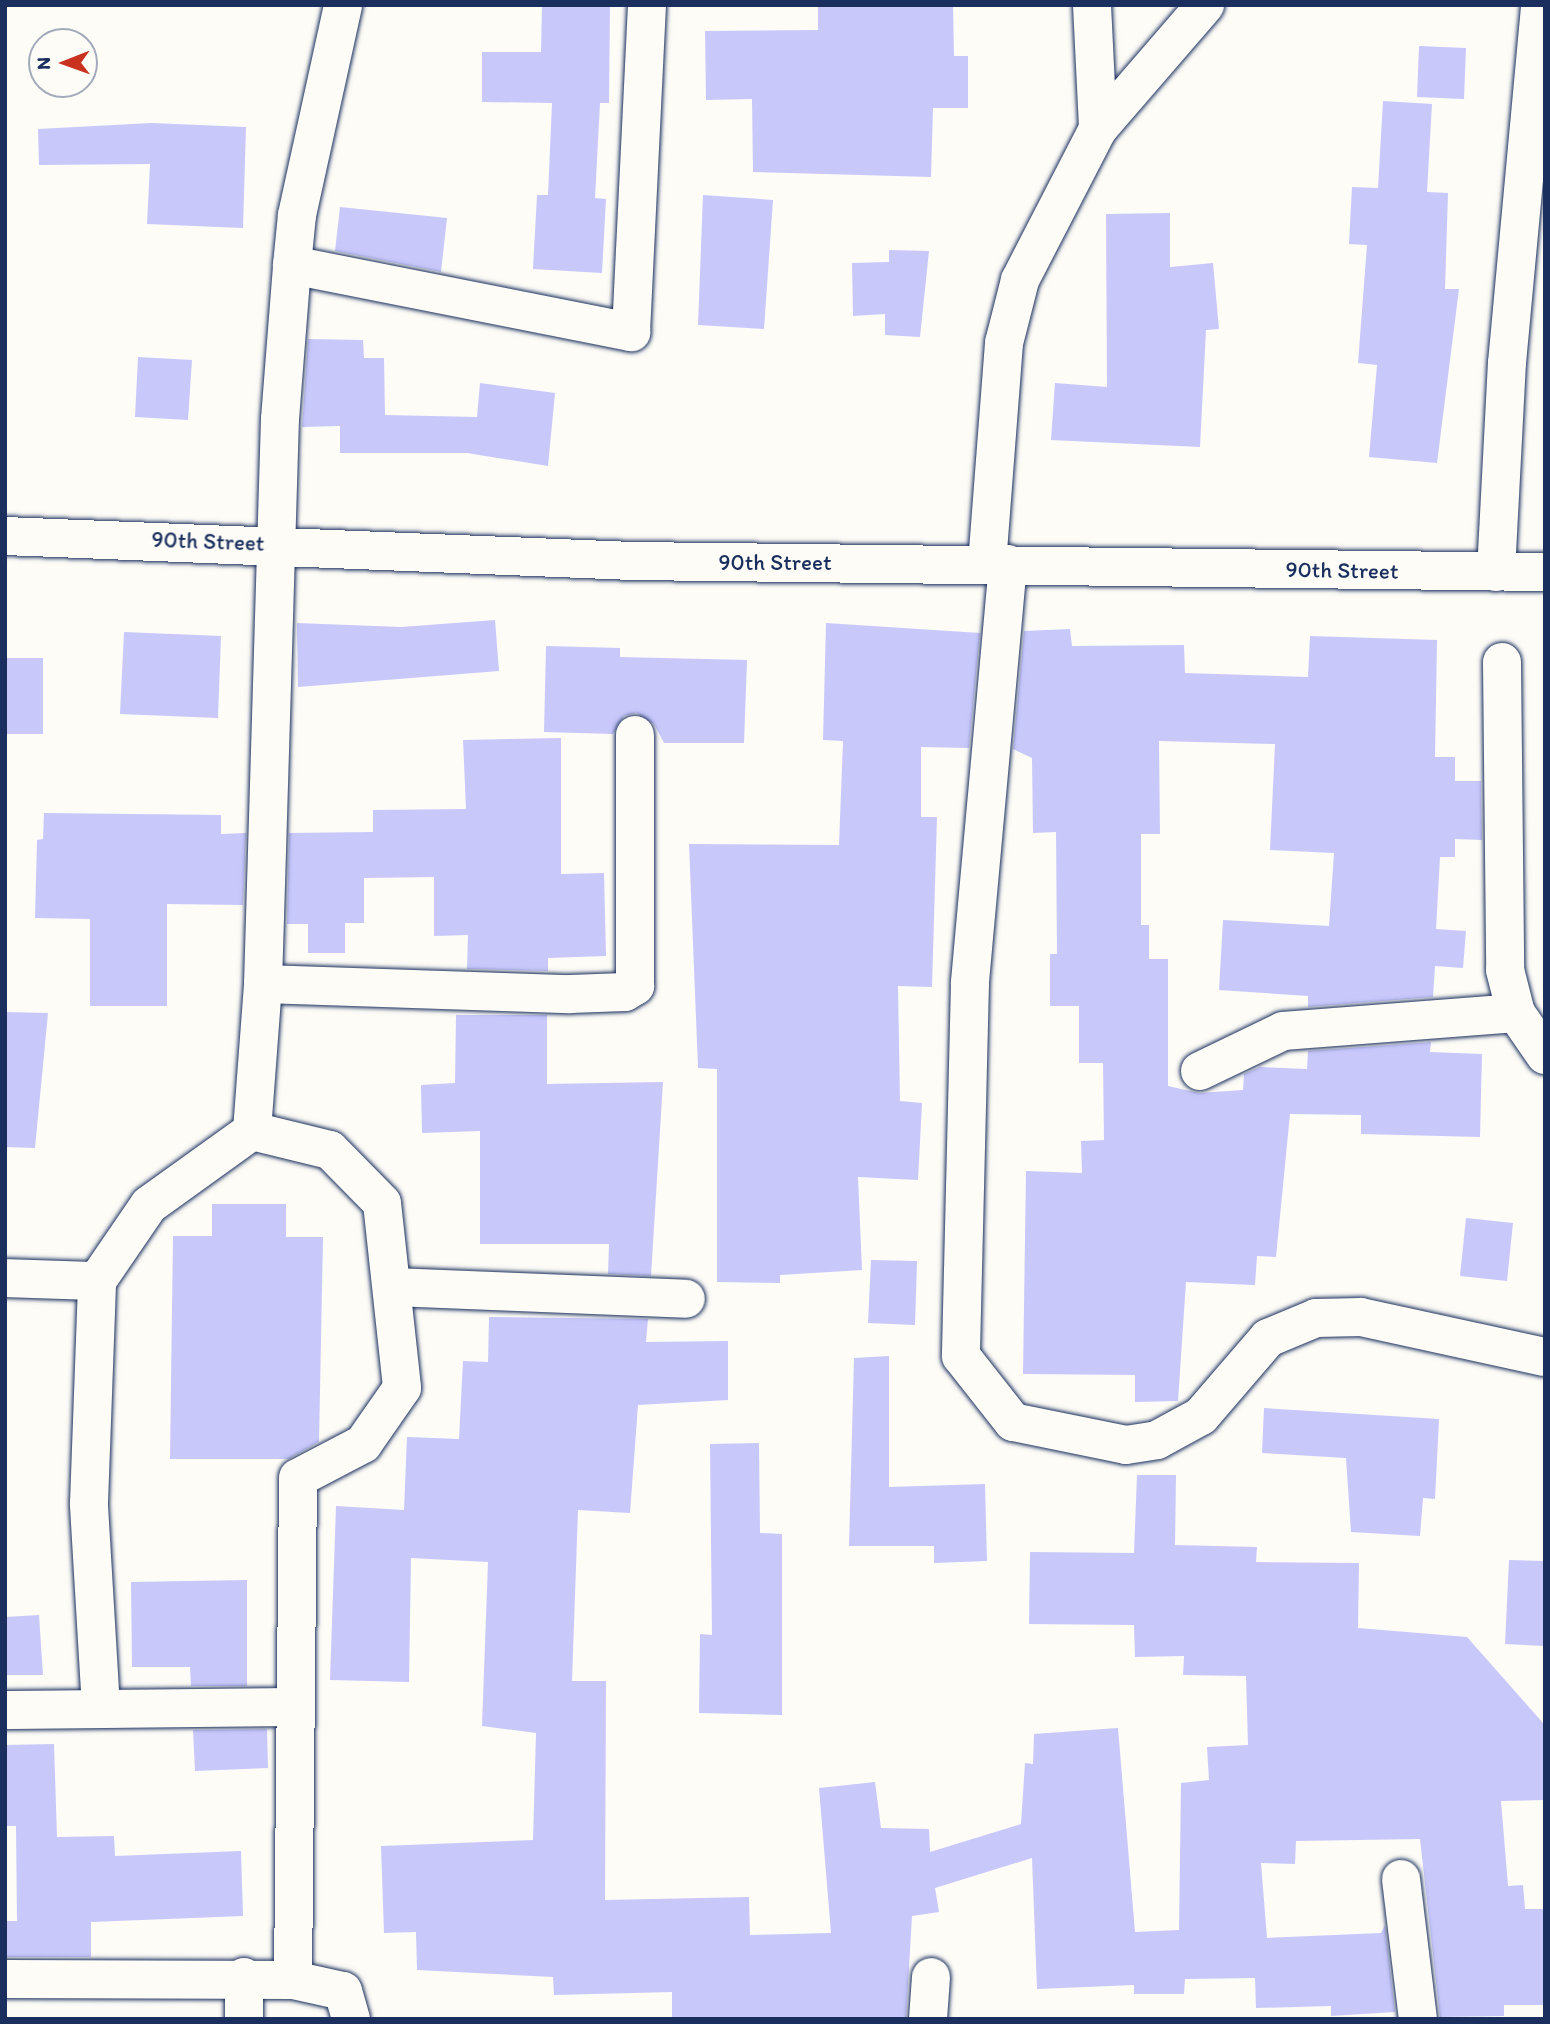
<!DOCTYPE html>
<style>
body{margin:0}
#map{position:relative;width:1550px;height:2024px;overflow:hidden;background:#fdfcf7;font-family:Itim,sans-serif}
div>[style]{position:absolute}
.building>*{inset:0;background:#c8c8fb}
.roads{filter:drop-shadow(0 0 2px #1b2f5e) drop-shadow(0 0 2px #1b2f5e)}
.minor>*{height:38px;margin:-19px;padding:0 19px;transform-origin:19px;border-radius:19px;background:#fdfcf7}
span{translate:-50% -50%;white-space:nowrap;text-align:center;line-height:1.15;-webkit-text-stroke:7px #fdfcf7;paint-order:stroke}
.street-label{font-size:23px;color:#1b2f5e}
.frame{position:absolute;inset:0;border:7px solid #1b2f5e;pointer-events:none}
.north{position:absolute;left:28px;top:28px;width:70px;height:70px;box-sizing:border-box;background:#fdfcf7;border:2px solid #a3aaba;border-radius:50%;rotate:269deg;font-size:19px;font-weight:700;line-height:28px;text-align:center;color:#1b2f5e}
.north::after{content:'';display:block;margin:auto;width:24px;height:32px;background:#c8321e;clip-path:polygon(50% 0,100% 100%,50% 72%,0 100%)}
</style>
<div id="map">
<div class="building">
<div style="clip-path:polygon(542px 5px,610px 5px,609px 103px,600px 103px,595px 198px,606px 199px,602px 273px,533px 269px,537px 195px,548px 195px,552px 103px,482px 102px,482px 52px,541px 52px)"></div>
<div style="clip-path:polygon(818px 5px,953px 5px,954px 56px,968px 56px,968px 108px,933px 108px,931px 177px,753px 172px,752px 99px,706px 100px,705px 31px,818px 30px)"></div>
<div style="clip-path:polygon(1419px 46px,1466px 48px,1464px 99px,1417px 97px)"></div>
<div style="clip-path:polygon(1383px 101px,1432px 104px,1427px 192px,1448px 193px,1445px 289px,1459px 289px,1437px 463px,1369px 457px,1377px 365px,1358px 363px,1367px 245px,1349px 244px,1352px 187px,1378px 188px)"></div>
<div style="clip-path:polygon(152px 123px,246px 127px,243px 228px,147px 224px,150px 164px,39px 165px,38px 129px)"></div>
<div style="clip-path:polygon(703px 195px,773px 200px,764px 329px,698px 325px)"></div>
<div style="clip-path:polygon(340px 207px,447px 218px,441px 272px,335px 251px)"></div>
<div style="clip-path:polygon(1170px 213px,1170px 267px,1213px 263px,1219px 329px,1206px 330px,1200px 447px,1051px 440px,1055px 383px,1107px 387px,1106px 214px)"></div>
<div style="clip-path:polygon(889px 250px,929px 251px,920px 337px,885px 335px,885px 314px,853px 316px,852px 263px,889px 262px)"></div>
<div style="clip-path:polygon(308px 339px,363px 340px,364px 358px,384px 358px,385px 415px,477px 417px,480px 383px,555px 393px,548px 466px,467px 453px,340px 453px,340px 426px,302px 427px)"></div>
<div style="clip-path:polygon(138px 357px,192px 360px,188px 420px,135px 417px)"></div>
<div style="clip-path:polygon(495px 620px,499px 671px,298px 687px,297px 623px,401px 627px)"></div>
<div style="clip-path:polygon(826px 623px,980px 633px,969px 748px,921px 747px,921px 817px,937px 817px,932px 987px,898px 986px,900px 1101px,922px 1103px,918px 1180px,858px 1177px,862px 1270px,780px 1275px,780px 1283px,717px 1282px,717px 1069px,698px 1068px,689px 844px,839px 845px,843px 741px,823px 740px)"></div>
<div style="clip-path:polygon(1070px 629px,1072px 646px,1184px 645px,1185px 673px,1308px 677px,1310px 636px,1437px 640px,1435px 757px,1455px 757px,1455px 781px,1481px 781px,1482px 840px,1455px 839px,1455px 857px,1440px 857px,1436px 929px,1466px 931px,1463px 968px,1435px 966px,1433px 997px,1308px 1007px,1308px 996px,1219px 990px,1223px 920px,1329px 926px,1334px 853px,1270px 850px,1275px 744px,1159px 741px,1160px 834px,1141px 834px,1141px 925px,1149px 925px,1149px 959px,1168px 959px,1168px 1086px,1199px 1093px,1243px 1090px,1244px 1074px,1260px 1067px,1307px 1069px,1308px 1051px,1431px 1042px,1430px 1052px,1482px 1054px,1480px 1137px,1361px 1134px,1361px 1115px,1290px 1114px,1276px 1257px,1257px 1256px,1255px 1285px,1186px 1282px,1178px 1401px,1135px 1402px,1135px 1375px,1023px 1374px,1026px 1171px,1082px 1173px,1081px 1141px,1104px 1140px,1103px 1063px,1079px 1063px,1079px 1006px,1050px 1006px,1050px 954px,1057px 954px,1056px 832px,1033px 833px,1032px 758px,1013px 749px,1024px 631px)"></div>
<div style="clip-path:polygon(124px 632px,221px 636px,218px 718px,120px 714px)"></div>
<div style="clip-path:polygon(546px 646px,620px 648px,620px 657px,747px 660px,744px 743px,664px 743px,654px 724px,636px 713px,624px 716px,613px 734px,544px 732px)"></div>
<div style="clip-path:polygon(5px 658px,43px 658px,43px 734px,5px 734px)"></div>
<div style="clip-path:polygon(561px 738px,561px 874px,604px 873px,606px 956px,548px 958px,548px 971px,467px 969px,468px 935px,434px 936px,434px 877px,364px 878px,364px 923px,345px 923px,345px 953px,308px 953px,308px 924px,287px 924px,289px 833px,373px 832px,373px 810px,466px 809px,463px 740px)"></div>
<div style="clip-path:polygon(44px 813px,221px 815px,221px 834px,246px 833px,243px 905px,167px 904px,167px 1006px,90px 1006px,90px 919px,35px 918px,37px 840px,43px 839px)"></div>
<div style="clip-path:polygon(5px 1012px,48px 1013px,35px 1148px,5px 1147px)"></div>
<div style="clip-path:polygon(456px 1015px,547px 1015px,547px 1084px,663px 1082px,651px 1276px,608px 1274px,609px 1244px,480px 1244px,480px 1131px,422px 1133px,421px 1085px,455px 1083px)"></div>
<div style="clip-path:polygon(212px 1204px,286px 1204px,286px 1237px,323px 1237px,319px 1442px,288px 1459px,170px 1459px,173px 1236px,212px 1236px)"></div>
<div style="clip-path:polygon(1466px 1218px,1513px 1223px,1507px 1281px,1460px 1276px)"></div>
<div style="clip-path:polygon(871px 1260px,917px 1261px,915px 1325px,868px 1323px)"></div>
<div style="clip-path:polygon(489px 1317px,648px 1319px,646px 1342px,728px 1341px,728px 1400px,638px 1405px,630px 1513px,578px 1510px,572px 1681px,606px 1681px,605px 1900px,749px 1897px,750px 1935px,831px 1933px,819px 1788px,875px 1782px,881px 1828px,929px 1829px,930px 1852px,1021px 1824px,1025px 1763px,1033px 1764px,1034px 1734px,1118px 1728px,1135px 1932px,1179px 1930px,1181px 1783px,1209px 1780px,1207px 1747px,1248px 1745px,1246px 1676px,1183px 1675px,1184px 1656px,1135px 1657px,1134px 1625px,1029px 1624px,1030px 1552px,1134px 1553px,1137px 1475px,1176px 1475px,1175px 1545px,1257px 1547px,1256px 1562px,1359px 1563px,1358px 1628px,1467px 1637px,1543px 1723px,1544px 1800px,1501px 1801px,1508px 1886px,1523px 1885px,1525px 1909px,1545px 1909px,1545px 2005px,1504px 2005px,1504px 2016px,1440px 2017px,1420px 1839px,1296px 1841px,1295px 1864px,1261px 1863px,1267px 1938px,1381px 1933px,1385px 1925px,1395px 2012px,1331px 2016px,1331px 2006px,1256px 2008px,1255px 1978px,1185px 1979px,1184px 1994px,1134px 1994px,1134px 1985px,1037px 1989px,1032px 1858px,935px 1888px,939px 1912px,912px 1916px,906px 2019px,672px 2019px,672px 1992px,554px 1995px,553px 1977px,417px 1970px,416px 1932px,384px 1933px,381px 1846px,533px 1840px,536px 1733px,482px 1726px,488px 1562px,411px 1558px,409px 1682px,330px 1680px,336px 1506px,404px 1510px,407px 1437px,459px 1439px,463px 1361px,488px 1362px)"></div>
<div style="clip-path:polygon(889px 1356px,889px 1487px,985px 1484px,987px 1561px,934px 1563px,934px 1546px,849px 1546px,854px 1358px)"></div>
<div style="clip-path:polygon(1264px 1408px,1439px 1419px,1435px 1499px,1423px 1498px,1420px 1536px,1351px 1532px,1346px 1458px,1262px 1453px)"></div>
<div style="clip-path:polygon(759px 1443px,760px 1533px,782px 1534px,782px 1715px,699px 1713px,700px 1634px,712px 1635px,710px 1444px)"></div>
<div style="clip-path:polygon(1509px 1560px,1545px 1561px,1545px 1646px,1505px 1644px)"></div>
<div style="clip-path:polygon(247px 1580px,247px 1686px,191px 1686px,190px 1667px,132px 1667px,131px 1582px)"></div>
<div style="clip-path:polygon(39px 1615px,43px 1675px,5px 1675px,5px 1617px)"></div>
<div style="clip-path:polygon(267px 1729px,268px 1768px,195px 1771px,193px 1730px)"></div>
<div style="clip-path:polygon(54px 1744px,57px 1837px,114px 1836px,115px 1856px,241px 1851px,243px 1916px,91px 1922px,91px 1957px,5px 1957px,5px 1921px,17px 1921px,16px 1826px,5px 1826px,5px 1745px)"></div>
</div>
<div class="roads">
<div class="minor">
<div style="left:1092px;top:5px;width:124px;rotate:87.2deg"></div>
<div style="left:292px;top:265px;width:346px;rotate:11.2deg"></div>
<div style="left:631px;top:332px;width:327px;rotate:-87.2deg"></div>
<div style="left:5px;top:536px;width:627px;rotate:2.28deg"></div>
<div style="left:632px;top:561px;width:913px;rotate:0.69deg"></div>
<div style="left:987px;top:564px;width:222px;rotate:-85.6deg"></div>
<div style="left:1004px;top:343px;width:65px;rotate:-75.7deg"></div>
<div style="left:1020px;top:280px;width:170px;rotate:-62.7deg"></div>
<div style="left:1098px;top:129px;width:164px;rotate:-49.2deg"></div>
<div style="left:1008px;top:564px;width:421px;rotate:95.2deg"></div>
<div style="left:970px;top:983px;width:373px;rotate:91.4deg"></div>
<div style="left:961px;top:1356px;width:84px;rotate:51.8deg"></div>
<div style="left:1013px;top:1422px;width:115px;rotate:11.5deg"></div>
<div style="left:1126px;top:1445px;width:31px;rotate:-9deg"></div>
<div style="left:1157px;top:1440px;width:50px;rotate:-28.6deg"></div>
<div style="left:1201px;top:1416px;width:103px;rotate:-49.3deg"></div>
<div style="left:1268px;top:1338px;width:52px;rotate:-22.6deg"></div>
<div style="left:1316px;top:1318px;width:45px;rotate:-1.3deg"></div>
<div style="left:1361px;top:1317px;width:188px;rotate:12.3deg"></div>
<div style="left:1496px;top:572px;width:209px;rotate:-87deg"></div>
<div style="left:1507px;top:363px;width:360px;rotate:-84.7deg"></div>
<div style="left:1502px;top:662px;width:308px;rotate:89.4deg"></div>
<div style="left:1505px;top:970px;width:44px;rotate:75.7deg"></div>
<div style="left:1516px;top:1013px;width:51px;rotate:55.4deg"></div>
<div style="left:263px;top:984px;width:307px;rotate:1.9deg"></div>
<div style="left:570px;top:994px;width:55px;rotate:-2.1deg"></div>
<div style="left:625px;top:992px;width:12px;rotate:-31deg"></div>
<div style="left:635px;top:986px;width:251px;rotate:-90deg"></div>
<div style="left:1200px;top:1071px;width:92px;rotate:-25.7deg"></div>
<div style="left:1283px;top:1031px;width:234px;rotate:-4.4deg"></div>
<div style="left:252px;top:1131px;width:147px;rotate:-85.7deg"></div>
<div style="left:263px;top:984px;width:565px;rotate:-88.28deg"></div>
<div style="left:280px;top:419px;width:154px;rotate:-85.5deg"></div>
<div style="left:292px;top:265px;width:50px;rotate:-84.3deg"></div>
<div style="left:297px;top:215px;width:215px;rotate:-77.6deg"></div>
<div style="left:5px;top:1278px;width:92px;rotate:1.9deg"></div>
<div style="left:393px;top:1287px;width:293px;rotate:2.3deg"></div>
<div style="left:101px;top:1708px;width:205px;rotate:-93.4deg"></div>
<div style="left:89px;top:1503px;width:222px;rotate:-87.9deg"></div>
<div style="left:97px;top:1281px;width:92px;rotate:-55.6deg"></div>
<div style="left:149px;top:1205px;width:127px;rotate:-35.7deg"></div>
<div style="left:252px;top:1131px;width:80px;rotate:13.7deg"></div>
<div style="left:330px;top:1150px;width:74px;rotate:45.5deg"></div>
<div style="left:382px;top:1203px;width:186px;rotate:83.8deg"></div>
<div style="left:402px;top:1388px;width:68px;rotate:124.9deg"></div>
<div style="left:363px;top:1444px;width:73px;rotate:152.4deg"></div>
<div style="left:298px;top:1478px;width:502px;rotate:90.57deg"></div>
<div style="left:5px;top:1710px;width:291px;rotate:-0.6deg"></div>
<div style="left:1401px;top:1879px;width:141px;rotate:83.1deg"></div>
<div style="left:5px;top:1979px;width:288px;rotate:0.2deg"></div>
<div style="left:293px;top:1980px;width:51px;rotate:12.4deg"></div>
<div style="left:343px;top:1991px;width:29px;rotate:74deg"></div>
<div style="left:244px;top:2019px;width:42px;rotate:-90deg"></div>
<div style="left:928px;top:2019px;width:42px;rotate:-85.9deg"></div>
</div>
</div>
<div class="street-label">
<span style="left:208px;top:541px;rotate:2deg">90th Street</span>
<span style="left:775px;top:562px">90th Street</span>
<span style="left:1342px;top:570px;rotate:1deg">90th Street</span>
</div>
<div class="frame"></div>
<div class="north">N</div>
</div>
